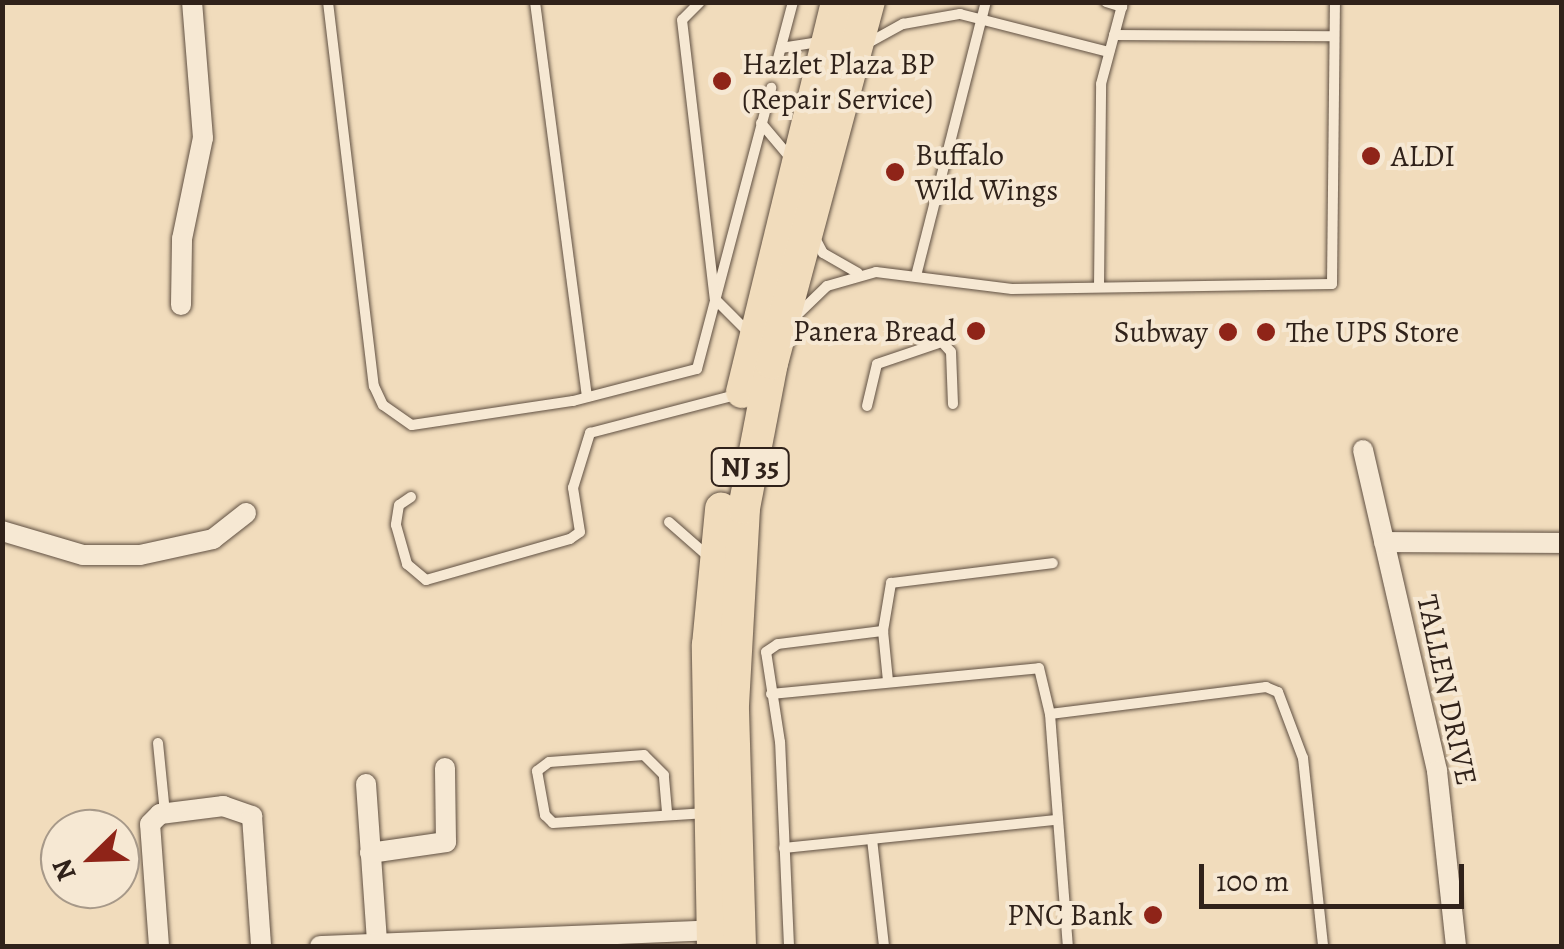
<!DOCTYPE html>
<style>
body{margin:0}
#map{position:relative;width:1564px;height:949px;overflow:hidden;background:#f1dcbc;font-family:Alegreya,serif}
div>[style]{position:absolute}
.roads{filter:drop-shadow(0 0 2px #605042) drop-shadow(0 0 2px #605042)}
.service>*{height:10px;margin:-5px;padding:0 5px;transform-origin:5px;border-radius:5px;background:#f6e8d3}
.minor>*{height:20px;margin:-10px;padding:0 10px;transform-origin:10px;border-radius:10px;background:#f6e8d3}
.trunk>*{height:32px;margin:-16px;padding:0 16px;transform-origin:16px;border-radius:16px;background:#f1dcbc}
.dots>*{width:28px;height:28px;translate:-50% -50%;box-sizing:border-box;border:5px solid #f6e8d3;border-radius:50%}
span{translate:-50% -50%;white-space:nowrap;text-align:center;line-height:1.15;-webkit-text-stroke:8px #f6e8d3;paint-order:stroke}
.shield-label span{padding:2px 8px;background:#f6e8d3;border:2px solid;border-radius:8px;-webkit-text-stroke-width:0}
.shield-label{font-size:28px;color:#30221a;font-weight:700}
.poi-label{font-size:30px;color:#30221a}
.left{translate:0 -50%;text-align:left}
.right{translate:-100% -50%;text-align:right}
.street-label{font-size:30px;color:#30221a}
.frame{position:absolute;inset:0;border:5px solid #30221a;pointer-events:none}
.north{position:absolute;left:40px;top:809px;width:100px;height:100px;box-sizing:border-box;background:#f6e8d3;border:2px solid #a79989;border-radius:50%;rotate:247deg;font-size:28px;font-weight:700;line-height:40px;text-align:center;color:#30221a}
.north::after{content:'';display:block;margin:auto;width:35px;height:45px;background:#8f2418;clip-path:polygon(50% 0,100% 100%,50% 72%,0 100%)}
.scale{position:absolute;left:1199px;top:864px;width:265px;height:45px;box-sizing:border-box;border:5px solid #30221a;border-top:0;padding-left:12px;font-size:30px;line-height:35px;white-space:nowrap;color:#30221a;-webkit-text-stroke:8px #f6e8d3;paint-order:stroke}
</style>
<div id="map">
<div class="roads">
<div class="service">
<div style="left:328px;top:2px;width:387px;rotate:83.2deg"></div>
<div style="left:374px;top:386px;width:21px;rotate:65deg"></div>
<div style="left:383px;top:405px;width:35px;rotate:35deg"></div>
<div style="left:412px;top:425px;width:163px;rotate:-8.5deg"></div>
<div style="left:573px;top:401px;width:128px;rotate:-14.5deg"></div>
<div style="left:697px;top:369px;width:291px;rotate:-75.2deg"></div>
<div style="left:535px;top:2px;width:398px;rotate:82.5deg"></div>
<div style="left:700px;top:2px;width:25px;rotate:135deg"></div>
<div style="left:682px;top:20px;width:281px;rotate:83.3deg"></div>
<div style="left:715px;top:299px;width:48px;rotate:45deg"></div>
<div style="left:1106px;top:2px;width:17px;rotate:17deg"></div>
<div style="left:1114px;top:35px;width:220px;rotate:0.3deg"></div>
<div style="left:870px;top:42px;width:38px;rotate:-29deg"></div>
<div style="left:903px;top:24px;width:58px;rotate:-10deg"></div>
<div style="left:960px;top:14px;width:154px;rotate:14.3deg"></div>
<div style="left:781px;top:48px;width:39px;rotate:-9deg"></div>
<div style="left:777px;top:62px;width:62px;rotate:-75.1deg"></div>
<div style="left:761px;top:123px;width:50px;rotate:49.9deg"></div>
<div style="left:815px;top:238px;width:17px;rotate:62deg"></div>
<div style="left:823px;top:253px;width:40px;rotate:29.7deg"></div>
<div style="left:917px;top:272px;width:279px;rotate:-75.7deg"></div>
<div style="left:1099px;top:287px;width:203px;rotate:-89.4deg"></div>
<div style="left:1101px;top:84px;width:85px;rotate:-75deg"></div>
<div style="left:796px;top:316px;width:43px;rotate:-44.1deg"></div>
<div style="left:827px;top:286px;width:51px;rotate:-15.9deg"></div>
<div style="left:876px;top:272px;width:137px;rotate:7.1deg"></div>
<div style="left:1012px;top:289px;width:320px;rotate:-0.9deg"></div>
<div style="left:1332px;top:284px;width:282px;rotate:-89.4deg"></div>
<div style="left:867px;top:406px;width:43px;rotate:-76.6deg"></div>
<div style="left:877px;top:364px;width:69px;rotate:-18.7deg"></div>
<div style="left:942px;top:342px;width:13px;rotate:48deg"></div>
<div style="left:951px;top:352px;width:52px;rotate:87.8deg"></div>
<div style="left:411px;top:497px;width:14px;rotate:146deg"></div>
<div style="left:399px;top:505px;width:20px;rotate:99deg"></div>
<div style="left:396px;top:525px;width:41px;rotate:74.2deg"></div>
<div style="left:407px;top:564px;width:25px;rotate:40deg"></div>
<div style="left:426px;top:580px;width:150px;rotate:-15.9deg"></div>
<div style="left:570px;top:539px;width:12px;rotate:-35deg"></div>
<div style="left:580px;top:532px;width:45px;rotate:-99deg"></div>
<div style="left:573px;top:488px;width:58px;rotate:-72.8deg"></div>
<div style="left:590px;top:433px;width:151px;rotate:-14.6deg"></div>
<div style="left:669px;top:522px;width:53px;rotate:41.2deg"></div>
<div style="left:888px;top:681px;width:50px;rotate:-95.7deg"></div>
<div style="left:883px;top:631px;width:49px;rotate:-80.5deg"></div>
<div style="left:891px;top:583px;width:163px;rotate:-7deg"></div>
<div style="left:771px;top:694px;width:269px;rotate:-5.5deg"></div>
<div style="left:1039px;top:668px;width:47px;rotate:76.6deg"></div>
<div style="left:1050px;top:714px;width:233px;rotate:85.6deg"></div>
<div style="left:1050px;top:714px;width:218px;rotate:-7.1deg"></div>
<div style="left:1266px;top:687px;width:13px;rotate:23deg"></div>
<div style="left:1278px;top:692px;width:71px;rotate:69.3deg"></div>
<div style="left:1303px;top:758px;width:189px;rotate:83.9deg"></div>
<div style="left:158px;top:743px;width:70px;rotate:84.3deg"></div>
<div style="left:667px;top:812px;width:37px;rotate:-95deg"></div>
<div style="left:664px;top:775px;width:28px;rotate:-135deg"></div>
<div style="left:644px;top:755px;width:95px;rotate:175.8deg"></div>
<div style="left:549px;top:762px;width:15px;rotate:143deg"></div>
<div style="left:537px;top:771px;width:45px;rotate:79.7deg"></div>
<div style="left:545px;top:815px;width:11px;rotate:45deg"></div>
<div style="left:553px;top:823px;width:154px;rotate:-3.7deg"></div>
<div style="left:872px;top:839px;width:108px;rotate:83.6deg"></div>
<div style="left:784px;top:848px;width:271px;rotate:-5.9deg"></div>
<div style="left:789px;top:946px;width:204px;rotate:-92.5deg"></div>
<div style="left:780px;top:742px;width:91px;rotate:-98.8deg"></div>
<div style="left:766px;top:652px;width:14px;rotate:-34deg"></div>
<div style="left:778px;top:644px;width:106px;rotate:-7.1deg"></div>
</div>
<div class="minor">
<div style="left:181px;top:305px;width:66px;rotate:-89.1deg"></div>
<div style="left:182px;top:239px;width:103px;rotate:-78.3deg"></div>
<div style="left:203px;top:138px;width:136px;rotate:-94.6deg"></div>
<div style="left:1363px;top:450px;width:329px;rotate:77deg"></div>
<div style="left:1437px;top:771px;width:176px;rotate:83.8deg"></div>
<div style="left:2px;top:531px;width:84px;rotate:16.5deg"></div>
<div style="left:83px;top:555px;width:57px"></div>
<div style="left:140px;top:555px;width:75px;rotate:-12.4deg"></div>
<div style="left:213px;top:539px;width:42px;rotate:-38.2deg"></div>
<div style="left:1384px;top:542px;width:178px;rotate:0.3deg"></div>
<div style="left:366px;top:784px;width:158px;rotate:86deg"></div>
<div style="left:370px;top:853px;width:77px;rotate:-8.2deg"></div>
<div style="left:446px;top:842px;width:74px;rotate:-90.8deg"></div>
<div style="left:159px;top:946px;width:122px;rotate:-94.2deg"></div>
<div style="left:150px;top:824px;width:14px;rotate:-45deg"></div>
<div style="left:160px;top:814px;width:64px;rotate:-7.2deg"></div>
<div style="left:223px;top:806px;width:31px;rotate:19deg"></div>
<div style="left:252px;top:816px;width:130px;rotate:86deg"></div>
<div style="left:320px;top:946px;width:392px;rotate:-2.3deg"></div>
</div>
<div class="trunk">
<div style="left:742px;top:392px;width:401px;rotate:-76.3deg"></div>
<div style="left:713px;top:946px;width:301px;rotate:-91deg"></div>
<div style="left:708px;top:645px;width:137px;rotate:-84.5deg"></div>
<div style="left:740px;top:946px;width:241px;rotate:-91.7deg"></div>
<div style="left:733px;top:705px;width:197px;rotate:-86.8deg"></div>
<div style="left:744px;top:508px;width:148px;rotate:-79.1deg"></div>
<div style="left:772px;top:363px;width:374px;rotate:-75deg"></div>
</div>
</div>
<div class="dots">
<div style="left:722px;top:81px;background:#8f2418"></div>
<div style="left:1371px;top:156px;background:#8f2418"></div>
<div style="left:895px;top:172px;background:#8f2418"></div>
<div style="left:976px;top:331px;background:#8f2418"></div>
<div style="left:1228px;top:332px;background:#8f2418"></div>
<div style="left:1266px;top:332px;background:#8f2418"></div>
<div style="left:1153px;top:915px;background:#8f2418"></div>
</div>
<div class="shield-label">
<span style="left:750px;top:467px">NJ 35</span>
</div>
<div class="poi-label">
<span class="left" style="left:742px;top:81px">Hazlet Plaza BP<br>(Repair Service)</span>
<span class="left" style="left:915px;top:172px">Buffalo<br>Wild Wings</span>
<span class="left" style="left:1391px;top:156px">ALDI</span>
<span class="right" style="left:956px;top:331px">Panera Bread</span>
<span class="right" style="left:1208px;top:332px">Subway</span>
<span class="left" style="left:1286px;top:332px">The UPS Store</span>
<span class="right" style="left:1133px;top:915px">PNC Bank</span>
</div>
<div class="street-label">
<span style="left:1447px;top:690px;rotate:78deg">TALLEN DRIVE</span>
</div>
<div class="frame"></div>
<div class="north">N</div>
<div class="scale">100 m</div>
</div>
